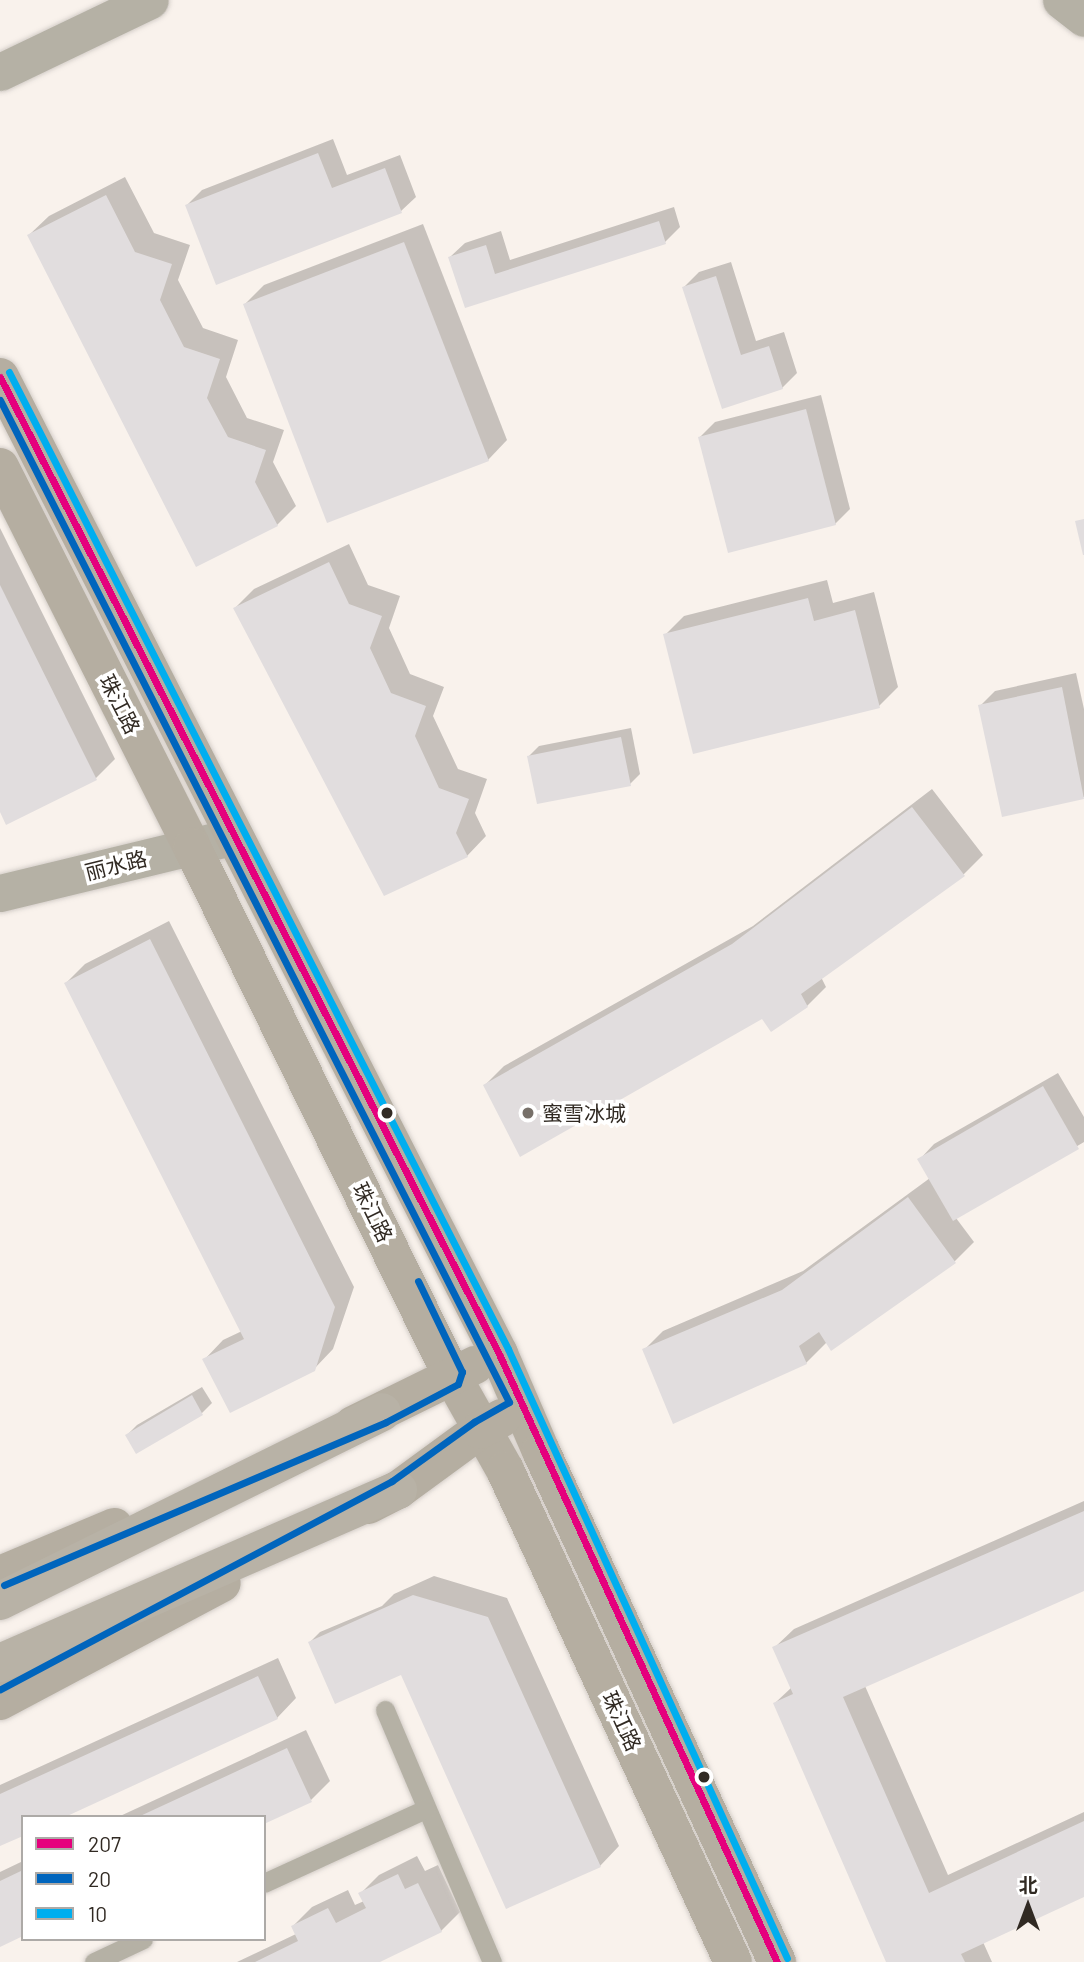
<!DOCTYPE html>
<meta charset="utf-8">
<style>
body{margin:0}
#map{position:relative;width:1084px;height:1962px;overflow:hidden;background:#f9f2ec;font-family:Barlow,"Noto Sans SC",sans-serif}
div>[style]{position:absolute}
.shadow>*{inset:0;background:#0003}
.building>*{inset:0;background:#e1ddde}
.roads{filter:drop-shadow(0 0 2px #d4cec9) drop-shadow(0 0 2px #d4cec9)}
.service>*{height:19px;margin:-9.5px;padding:0 9.5px;transform-origin:9.5px;border-radius:9.5px;background:#b5b1a5}
.minor>*{height:37px;margin:-18.5px;padding:0 18.5px;transform-origin:18.5px;border-radius:18.5px;background:#b5b1a5}
.secondary>*{height:38px;margin:-19px;padding:0 19px;transform-origin:19px;border-radius:19px;background:#b5aea1}
.primary>*{height:38px;margin:-19px;padding:0 19px;transform-origin:19px;border-radius:19px;background:#b8b2a6}
.bus-1>*{height:7px;margin:-3.5px;padding:0 3.5px;transform-origin:3.5px;border-radius:3.5px;background:#e5007d}
.bus-2>*{height:7px;margin:-3.5px;padding:0 3.5px;transform-origin:3.5px;border-radius:3.5px;background:#0065bd}
.bus-3>*{height:7px;margin:-3.5px;padding:0 3.5px;transform-origin:3.5px;border-radius:3.5px;background:#00aeef}
.dots>*{width:19px;height:19px;translate:-50% -50%;box-sizing:border-box;border:4px solid #fff;border-radius:50%}
span{translate:-50% -50%;white-space:nowrap;text-align:center;line-height:1.15;-webkit-text-stroke:7px #fff;paint-order:stroke}
.street-label{font-size:21px;color:#312a23}
.poi-label{font-size:21px;color:#312a23}
.left{translate:0 -50%;text-align:left}
.legend{position:absolute;left:21px;top:1815px;width:245px;height:126px;box-sizing:border-box;background:#fff;border:2px solid #adaaa7;margin:0;padding:9px 12px;list-style:none;font-size:21px;color:#312a23}
.legend li{display:flex;align-items:center;gap:14px;height:35px}
.legend b{width:35px;border:2px solid #adaaa7}
.north{position:absolute;left:993px;top:1871px;width:70px;height:70px;-webkit-text-stroke:5px #fff;paint-order:stroke;rotate:0deg;font-size:19px;font-weight:700;line-height:28px;text-align:center;color:#312a23}
.north::after{content:'';display:block;margin:auto;width:24px;height:32px;background:#312a23;clip-path:polygon(50% 0,100% 100%,50% 72%,0 100%)}
</style>
<div id="map">
<div class="shadow">
<div style="clip-path:polygon(333px 139px,347px 175px,400px 155px,416px 197px,401px 211px,187px 205px,202px 190px)"></div>
<div style="clip-path:polygon(125px 177px,154px 233px,190px 245px,178px 280px,203px 328px,238px 340px,226px 377px,247px 418px,284px 430px,273px 462px,296px 506px,277px 525px,29px 235px,49px 216px)"></div>
<div style="clip-path:polygon(674px 207px,680px 227px,665px 242px,467px 306px,450px 257px,465px 243px,501px 231px,510px 260px)"></div>
<div style="clip-path:polygon(423px 224px,507px 440px,488px 460px,245px 304px,264px 285px)"></div>
<div style="clip-path:polygon(731px 262px,756px 341px,784px 332px,797px 373px,782px 388px,723px 406px,684px 287px,699px 272px)"></div>
<div style="clip-path:polygon(821px 395px,850px 509px,835px 524px,700px 437px,715px 422px)"></div>
<div style="clip-path:polygon(0 528px,115px 759px,96px 778px,0 808px)"></div>
<div style="clip-path:polygon(349px 544px,368px 585px,400px 596px,389px 628px,410px 674px,444px 687px,433px 716px,458px 769px,487px 779px,475px 813px,486px 836px,467px 856px,235px 608px,254px 589px)"></div>
<div style="clip-path:polygon(827px 580px,833px 603px,874px 592px,898px 687px,879px 706px,665px 635px,684px 616px)"></div>
<div style="clip-path:polygon(1076px 673px,1084px 709px,1084px 797px,1004px 815px,980px 706px,995px 691px)"></div>
<div style="clip-path:polygon(631px 728px,640px 774px,630px 784px,529px 756px,539px 746px)"></div>
<div style="clip-path:polygon(932px 789px,983px 855px,964px 874px,821px 977px,826px 987px,807px 1006px,485px 1085px,504px 1066px,753px 926px)"></div>
<div style="clip-path:polygon(169px 921px,354px 1287px,333px 1349px,314px 1369px,204px 1360px,223px 1340px,242px 1331px,66px 983px,85px 964px)"></div>
<div style="clip-path:polygon(1058px 1073px,1084px 1117px,1084px 1142px,956px 1218px,974px 1242px,955px 1261px,827px 1342px,806px 1363px,644px 1350px,663px 1331px,803px 1271px,930px 1178px,920px 1159px,934px 1144px)"></div>
<div style="clip-path:polygon(202px 1387px,212px 1403px,202px 1413px,127px 1435px,137px 1425px)"></div>
<div style="clip-path:polygon(1084px 1501px,1084px 1589px,865px 1686px,948px 1875px,1084px 1812px,1084px 1895px,983px 1942px,992px 1962px,888px 1962px,775px 1703px,792px 1687px,774px 1648px,794px 1629px)"></div>
<div style="clip-path:polygon(434px 1576px,507px 1598px,619px 1846px,600px 1866px,401px 1672px,310px 1642px,320px 1632px,382px 1606px,394px 1594px)"></div>
<div style="clip-path:polygon(278px 1658px,296px 1698px,277px 1718px,23px 1817px,0 1844px,0 1785px)"></div>
<div style="clip-path:polygon(306px 1730px,330px 1781px,311px 1800px,264px 1817px,118px 1817px)"></div>
<div style="clip-path:polygon(417px 1856px,425px 1871px,438px 1865px,460px 1912px,441px 1931px,376px 1962px,237px 1962px,296px 1934px,293px 1926px,312px 1907px,348px 1890px,355px 1905px,364px 1901px,360px 1894px,379px 1875px)"></div>
<div style="clip-path:polygon(23px 1861px,23px 1934px,0 1945px,0 1872px)"></div>
</div>
<div class="building">
<div style="clip-path:polygon(318px 153px,332px 188px,385px 168px,402px 213px,216px 285px,185px 205px)"></div>
<div style="clip-path:polygon(106px 195px,135px 252px,172px 264px,160px 300px,184px 347px,220px 359px,207px 398px,228px 437px,266px 450px,255px 482px,278px 526px,196px 567px,27px 235px)"></div>
<div style="clip-path:polygon(659px 221px,666px 244px,465px 308px,448px 257px,486px 245px,495px 274px)"></div>
<div style="clip-path:polygon(404px 242px,489px 461px,327px 523px,243px 304px)"></div>
<div style="clip-path:polygon(716px 276px,741px 355px,769px 346px,783px 389px,722px 409px,682px 287px)"></div>
<div style="clip-path:polygon(806px 409px,836px 525px,728px 553px,698px 437px)"></div>
<div style="clip-path:polygon(1084px 519px,1084px 555px,1083px 555px,1075px 521px)"></div>
<div style="clip-path:polygon(329px 562px,349px 604px,382px 616px,370px 648px,391px 693px,426px 706px,415px 736px,439px 788px,469px 799px,456px 833px,468px 857px,384px 896px,233px 608px)"></div>
<div style="clip-path:polygon(0 585px,97px 780px,6px 825px,0 812px)"></div>
<div style="clip-path:polygon(808px 598px,814px 621px,855px 610px,880px 708px,693px 754px,663px 634px)"></div>
<div style="clip-path:polygon(1062px 687px,1084px 799px,1002px 817px,978px 705px)"></div>
<div style="clip-path:polygon(621px 737px,631px 786px,537px 804px,527px 756px)"></div>
<div style="clip-path:polygon(912px 807px,965px 876px,801px 994px,808px 1007px,771px 1032px,762px 1019px,520px 1157px,483px 1085px,732px 944px)"></div>
<div style="clip-path:polygon(150px 939px,335px 1307px,315px 1371px,230px 1413px,202px 1359px,244px 1339px,64px 983px)"></div>
<div style="clip-path:polygon(1043px 1086px,1079px 1149px,953px 1221px,917px 1159px)"></div>
<div style="clip-path:polygon(908px 1197px,956px 1263px,831px 1351px,819px 1332px,799px 1346px,807px 1364px,673px 1424px,642px 1349px,782px 1290px)"></div>
<div style="clip-path:polygon(192px 1395px,203px 1415px,136px 1454px,125px 1435px)"></div>
<div style="clip-path:polygon(1084px 1511px,1084px 1591px,843px 1697px,929px 1893px,1084px 1821px,1084px 1897px,961px 1954px,965px 1962px,886px 1962px,773px 1703px,793px 1694px,772px 1647px)"></div>
<div style="clip-path:polygon(413px 1595px,488px 1617px,601px 1867px,506px 1909px,401px 1675px,335px 1704px,308px 1642px)"></div>
<div style="clip-path:polygon(258px 1676px,278px 1719px,65px 1817px,23px 1817px,23px 1836px,0 1846px,0 1794px)"></div>
<div style="clip-path:polygon(287px 1748px,312px 1802px,264px 1824px,264px 1817px,138px 1817px)"></div>
<div style="clip-path:polygon(23px 1870px,23px 1936px,0 1947px,0 1881px)"></div>
<div style="clip-path:polygon(398px 1874px,405px 1889px,418px 1883px,442px 1932px,380px 1962px,255px 1962px,298px 1941px,291px 1926px,328px 1908px,336px 1923px,366px 1908px,358px 1893px)"></div>
</div>
<div class="roads">
<div class="service">
<div style="left:385px;top:1710px;width:274px;rotate:67deg"></div>
<div style="left:264px;top:1883px;width:178px;rotate:-24.6deg"></div>
<div style="left:94px;top:1962px;width:54px;rotate:-25.1deg"></div>
</div>
<div class="minor">
<div style="left:1061px;top:0;width:29px;rotate:38deg"></div>
<div style="left:0;top:72px;width:166px;rotate:-25.6deg"></div>
<div style="left:0;top:893px;width:239px;rotate:-13.6deg"></div>
</div>
<div class="secondary">
<div style="left:0;top:377px;width:1097px;rotate:62.94deg"></div>
<div style="left:499px;top:1354px;width:106px;rotate:66.6deg"></div>
<div style="left:541px;top:1451px;width:563px;rotate:65.21deg"></div>
<div style="left:0;top:467px;width:426px;rotate:63.2deg"></div>
<div style="left:192px;top:847px;width:589px;rotate:63.83deg"></div>
<div style="left:452px;top:1376px;width:108px;rotate:60.6deg"></div>
<div style="left:505px;top:1470px;width:542px;rotate:65.14deg"></div>
<div style="left:353px;top:1425px;width:136px;rotate:-26.2deg"></div>
<div style="left:368px;top:1505px;width:34px;rotate:-27deg"></div>
<div style="left:398px;top:1490px;width:102px;rotate:-36.2deg"></div>
<div style="left:480px;top:1430px;width:25px;rotate:-29deg"></div>
<div style="left:0;top:1575px;width:124px;rotate:-22.8deg"></div>
<div style="left:0;top:1701px;width:251px;rotate:-28deg"></div>
</div>
<div class="primary">
<div style="left:0;top:1601px;width:426px;rotate:-26.3deg"></div>
<div style="left:0;top:1663px;width:434px;rotate:-23.5deg"></div>
</div>
</div>
<div class="bus-1">
<div style="left:0;top:377px;width:1097px;rotate:62.94deg"></div>
<div style="left:499px;top:1354px;width:669px;rotate:65.43deg"></div>
</div>
<div class="bus-2">
<div style="left:0;top:400px;width:1124px;rotate:63.07deg"></div>
<div style="left:509px;top:1402px;width:40px;rotate:150.3deg"></div>
<div style="left:474px;top:1422px;width:101px;rotate:144.3deg"></div>
<div style="left:392px;top:1481px;width:444px;rotate:152deg"></div>
<div style="left:4px;top:1585px;width:415px;rotate:-23.1deg"></div>
<div style="left:386px;top:1422px;width:81px;rotate:-27.8deg"></div>
<div style="left:458px;top:1384px;width:13px;rotate:-72deg"></div>
<div style="left:462px;top:1372px;width:101px;rotate:-115.8deg"></div>
</div>
<div class="bus-3">
<div style="left:9px;top:372px;width:1097px;rotate:62.94deg"></div>
<div style="left:508px;top:1349px;width:670px;rotate:65.39deg"></div>
</div>
<div class="dots">
<div style="left:387px;top:1113px;background:#312a23"></div>
<div style="left:528px;top:1113px;background:#777069"></div>
<div style="left:704px;top:1777px;background:#312a23"></div>
</div>
<div class="street-label">
<span style="left:120px;top:704px;rotate:63deg">珠江路</span>
<span style="left:116px;top:865px;rotate:-14deg">丽水路</span>
<span style="left:373px;top:1212px;rotate:64deg">珠江路</span>
<span style="left:622px;top:1721px;rotate:65deg">珠江路</span>
</div>
<div class="poi-label">
<span class="left" style="left:542px;top:1113px">蜜雪冰城</span>
</div>
<ul class="legend">
<li><b style="height:9px;background:#e5007d"></b>207</li>
<li><b style="height:9px;background:#0065bd"></b>20</li>
<li><b style="height:9px;background:#00aeef"></b>10</li>
</ul>
<div class="north">北</div>
</div>
